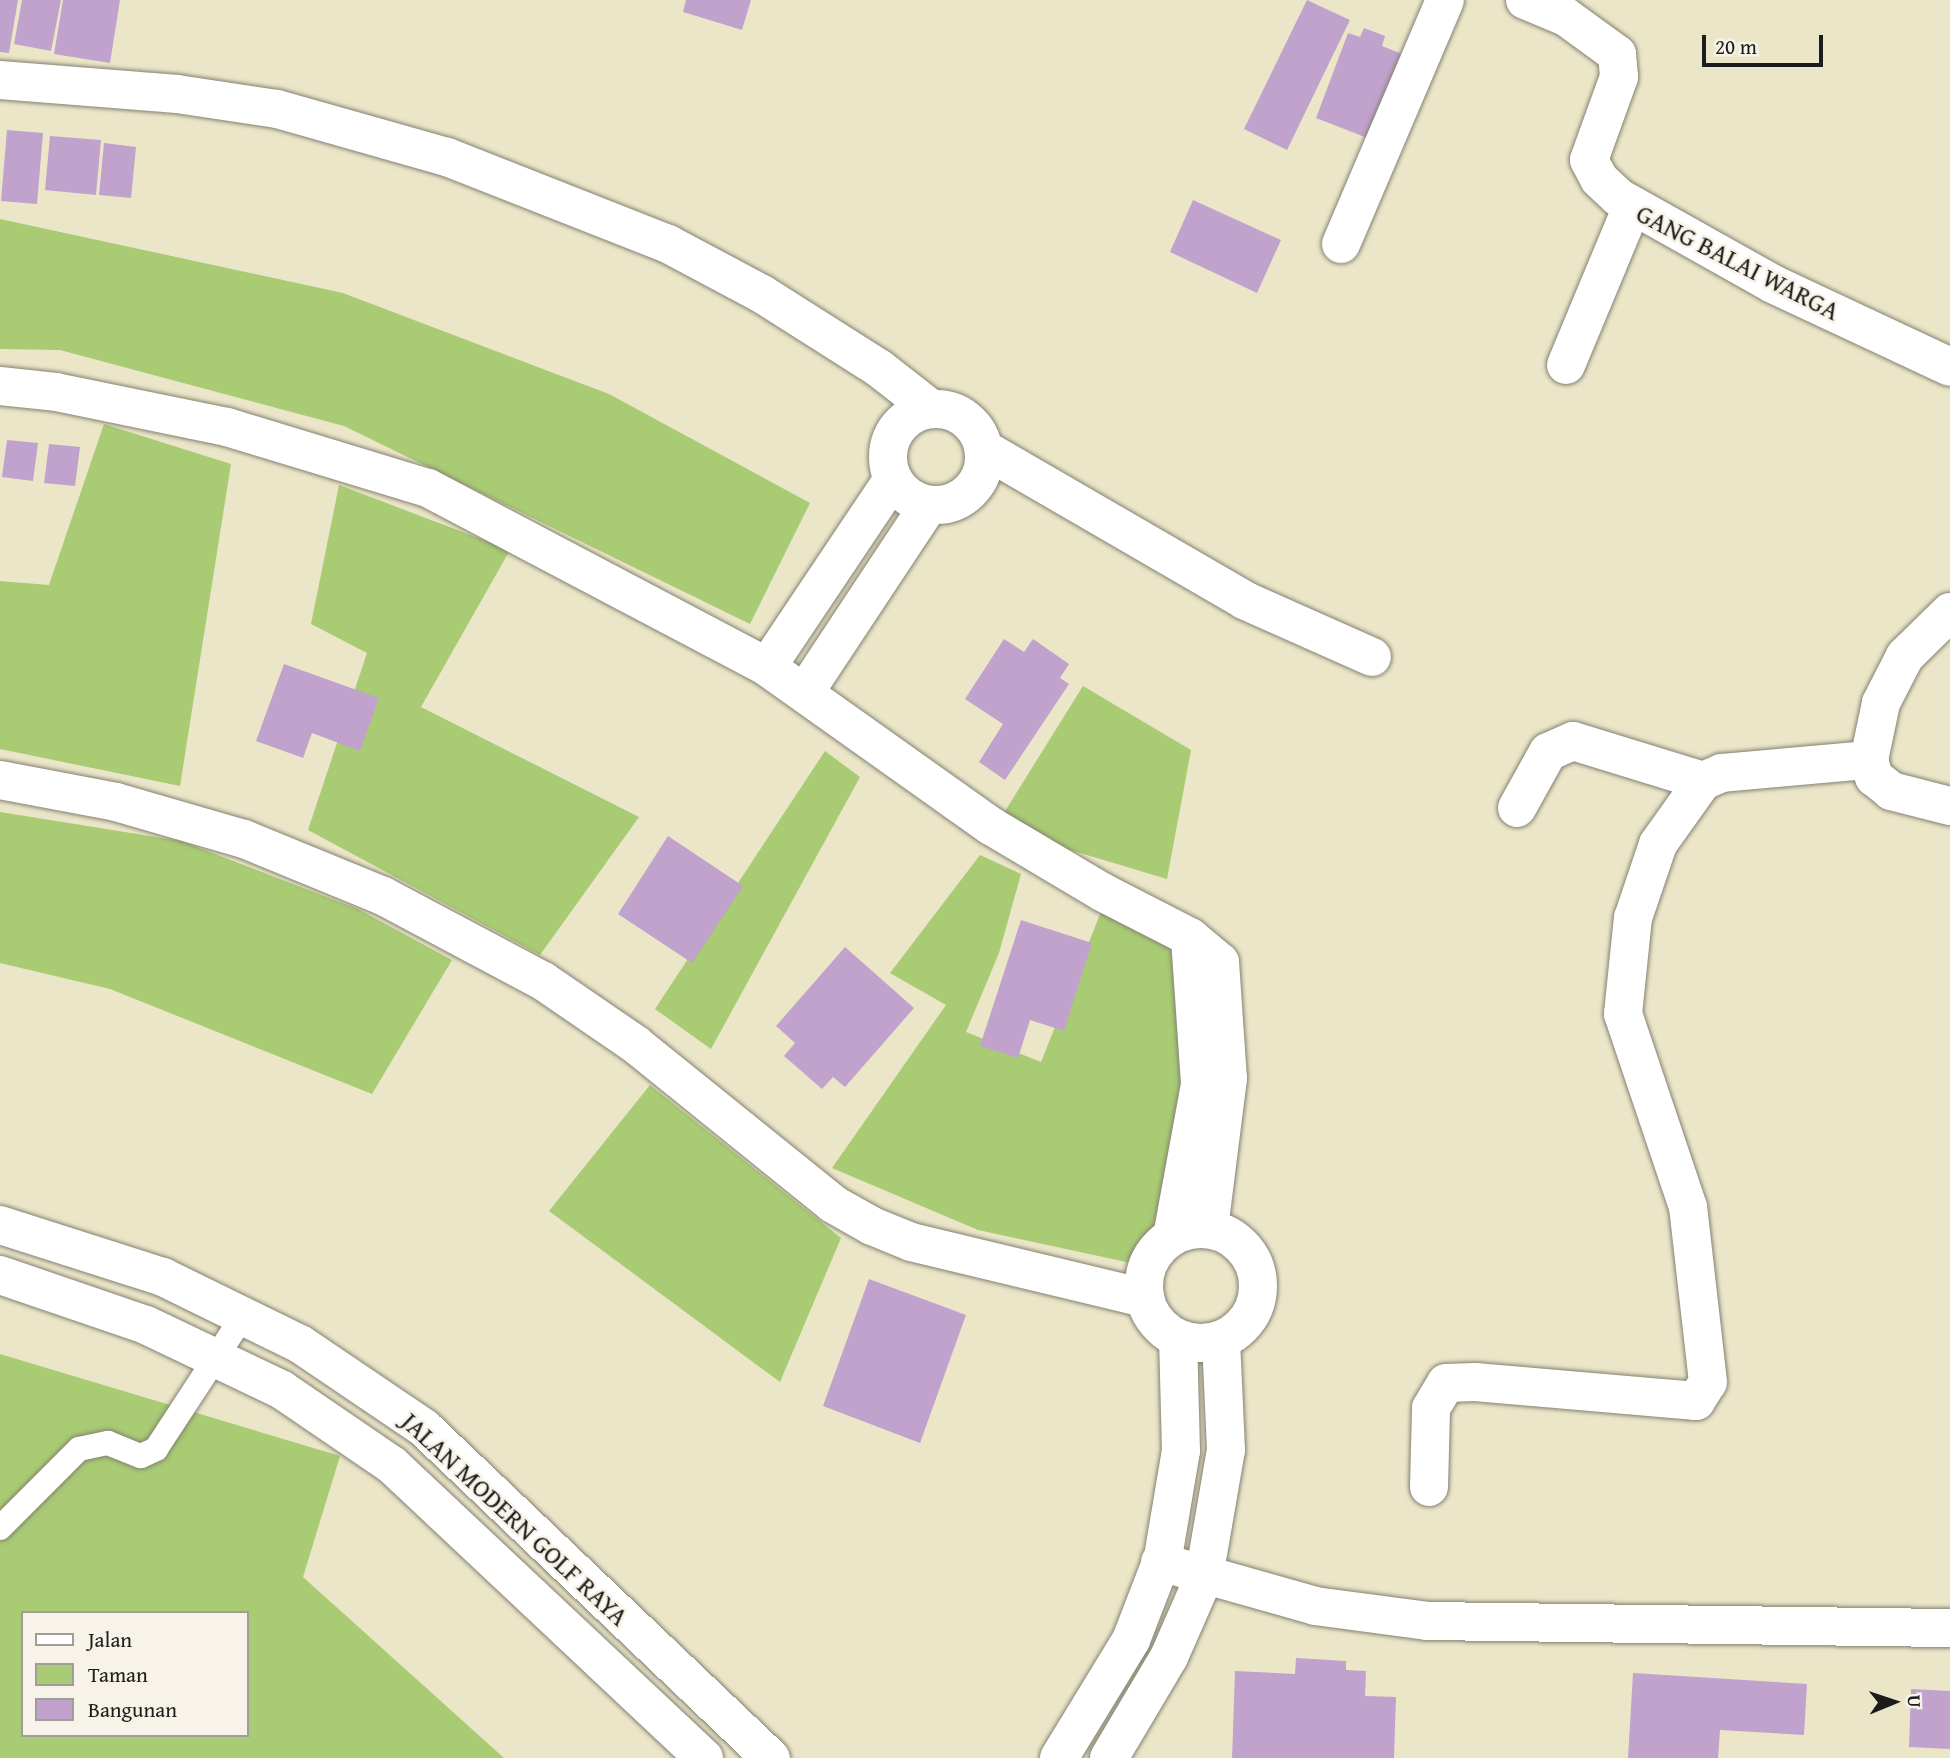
<!DOCTYPE html>
<style>
body{margin:0}
#map{position:relative;width:1950px;height:1758px;overflow:hidden;background:#ece6c9;font-family:"Gentium Book Plus",serif}
div>[style]{position:absolute}
.green>*{inset:0;background:#a8cb74}
.building>*{inset:0;background:#c0a2cd}
.roads{filter:drop-shadow(0 0 2px #848172) drop-shadow(0 0 2px #848172)}
.service>*{height:24px;margin:-12px;padding:0 12px;transform-origin:12px;border-radius:12px;background:#fff}
.minor>*{height:38px;margin:-19px;padding:0 19px;transform-origin:19px;border-radius:19px;background:#fff}
.minor>.ring{margin:-19px;padding:0;box-sizing:content-box;background:none;border:38px solid #fff;border-radius:50%}
.tertiary>*{height:38px;margin:-19px;padding:0 19px;transform-origin:19px;border-radius:19px;background:#fff}
span{translate:-50% -50%;white-space:nowrap;text-align:center;line-height:1.15;-webkit-text-stroke:5px #f7f3e8;paint-order:stroke}
.street-label{font-size:26px;color:#1c1c1c}
.legend{position:absolute;left:21px;top:1611px;width:228px;height:126px;box-sizing:border-box;background:#f7f3e8;border:2px solid #9f9d96;margin:0;padding:9px 12px;list-style:none;font-size:21px;color:#1c1c1c}
.legend li{display:flex;align-items:center;gap:14px;height:35px}
.legend b{width:35px;border:2px solid #9f9d96}
.north{position:absolute;left:1859px;top:1667px;width:70px;height:70px;-webkit-text-stroke:5px #f7f3e8;paint-order:stroke;rotate:88deg;font-size:19px;font-weight:700;line-height:28px;text-align:center;color:#1c1c1c}
.north::after{content:'';display:block;margin:auto;width:24px;height:32px;background:#1c1c1c;clip-path:polygon(50% 0,100% 100%,50% 72%,0 100%)}
.scale{position:absolute;left:1702px;top:35px;width:121px;height:32px;box-sizing:border-box;border:4px solid #1c1c1c;border-top:0;padding-left:9px;font-size:21px;line-height:24px;white-space:nowrap;color:#1c1c1c;-webkit-text-stroke:5px #f7f3e8;paint-order:stroke}
</style>
<div id="map">
<div class="green">
<div style="clip-path:polygon(0 219px,343px 293px,609px 394px,810px 503px,750px 624px,344px 426px,60px 350px,0 349px)"></div>
<div style="clip-path:polygon(104px 424px,231px 464px,180px 786px,0 749px,0 581px,49px 585px)"></div>
<div style="clip-path:polygon(339px 485px,510px 550px,421px 707px,639px 817px,540px 955px,308px 830px,367px 653px,311px 624px)"></div>
<div style="clip-path:polygon(1083px 686px,1191px 750px,1167px 879px,1057px 846px,1002px 816px)"></div>
<div style="clip-path:polygon(825px 751px,860px 777px,711px 1049px,655px 1009px)"></div>
<div style="clip-path:polygon(0 812px,181px 841px,358px 909px,452px 960px,372px 1094px,110px 989px,0 963px)"></div>
<div style="clip-path:polygon(980px 855px,1021px 874px,999px 953px,966px 1032px,1041px 1062px,1101px 912px,1170px 945px,1185px 1089px,1164px 1224px,1131px 1263px,978px 1230px,832px 1168px,946px 1005px,890px 973px)"></div>
<div style="clip-path:polygon(650px 1085px,841px 1238px,780px 1382px,549px 1211px)"></div>
<div style="clip-path:polygon(evenodd,0 1354px,340px 1456px,303px 1577px,504px 1758px,0 1758px,0 1354px,23px 1613px,247px 1613px,247px 1735px,23px 1735px,23px 1613px)"></div>
</div>
<div class="building">
<div style="clip-path:polygon(0 0,18px 0,9px 53px,0 52px)"></div>
<div style="clip-path:polygon(22px 0,61px 0,51px 51px,14px 44px)"></div>
<div style="clip-path:polygon(63px 0,120px 0,110px 63px,54px 54px)"></div>
<div style="clip-path:polygon(686px 0,751px 0,742px 30px,683px 12px)"></div>
<div style="clip-path:polygon(1307px 0,1350px 20px,1287px 150px,1244px 129px)"></div>
<div style="clip-path:polygon(1364px 28px,1385px 36px,1382px 46px,1402px 54px,1370px 139px,1316px 118px,1348px 33px,1360px 37px)"></div>
<div style="clip-path:polygon(7px 130px,43px 133px,37px 204px,1px 201px)"></div>
<div style="clip-path:polygon(50px 136px,101px 140px,96px 195px,45px 190px)"></div>
<div style="clip-path:polygon(104px 143px,136px 147px,131px 198px,99px 195px)"></div>
<div style="clip-path:polygon(1193px 200px,1281px 240px,1257px 293px,1170px 252px)"></div>
<div style="clip-path:polygon(7px 440px,38px 443px,33px 481px,2px 477px)"></div>
<div style="clip-path:polygon(49px 444px,80px 447px,75px 486px,44px 483px)"></div>
<div style="clip-path:polygon(1004px 639px,1024px 652px,1033px 639px,1069px 664px,1060px 678px,1069px 684px,1005px 780px,979px 762px,1003px 724px,965px 699px)"></div>
<div style="clip-path:polygon(284px 664px,379px 698px,360px 751px,312px 733px,303px 758px,256px 741px)"></div>
<div style="clip-path:polygon(668px 836px,743px 886px,692px 963px,618px 914px)"></div>
<div style="clip-path:polygon(1021px 920px,1092px 943px,1064px 1031px,1030px 1020px,1018px 1058px,980px 1046px)"></div>
<div style="clip-path:polygon(845px 947px,914px 1008px,845px 1087px,833px 1077px,822px 1089px,784px 1056px,795px 1043px,776px 1026px)"></div>
<div style="clip-path:polygon(869px 1279px,966px 1315px,920px 1443px,823px 1406px)"></div>
<div style="clip-path:polygon(1296px 1658px,1346px 1661px,1346px 1670px,1366px 1671px,1365px 1696px,1396px 1697px,1394px 1758px,1232px 1758px,1235px 1671px,1295px 1674px)"></div>
<div style="clip-path:polygon(1633px 1673px,1807px 1684px,1804px 1735px,1720px 1730px,1718px 1758px,1628px 1758px)"></div>
<div style="clip-path:polygon(1911px 1689px,1950px 1691px,1950px 1749px,1909px 1747px)"></div>
</div>
<div class="roads">
<div class="service">
<div style="left:0;top:1528px;width:112px;rotate:-45deg"></div>
<div style="left:79px;top:1449px;width:30px;rotate:-12deg"></div>
<div style="left:108px;top:1443px;width:35px;rotate:22deg"></div>
<div style="left:141px;top:1456px;width:17px;rotate:-25deg"></div>
<div style="left:156px;top:1449px;width:159px;rotate:-56.8deg"></div>
</div>
<div class="minor">
<div style="left:1525px;top:0;width:44px;rotate:22.5deg"></div>
<div style="left:1566px;top:17px;width:63px;rotate:36deg"></div>
<div style="left:1617px;top:54px;width:23px;rotate:85deg"></div>
<div style="left:1619px;top:77px;width:88px;rotate:109.9deg"></div>
<div style="left:1589px;top:160px;width:21px;rotate:62deg"></div>
<div style="left:1599px;top:179px;width:26px;rotate:43deg"></div>
<div style="left:1618px;top:197px;width:178px;rotate:29.3deg"></div>
<div style="left:1773px;top:284px;width:195px;rotate:25.1deg"></div>
<div style="left:0;top:80px;width:178px;rotate:4.5deg"></div>
<div style="left:177px;top:94px;width:101px;rotate:8.5deg"></div>
<div style="left:277px;top:109px;width:177px;rotate:15.8deg"></div>
<div style="left:447px;top:157px;width:238px;rotate:21.5deg"></div>
<div style="left:668px;top:244px;width:106px;rotate:28deg"></div>
<div style="left:762px;top:294px;width:140px;rotate:32.4deg"></div>
<div style="left:880px;top:369px;width:63px;rotate:38deg"></div>
<div style="left:1341px;top:244px;width:265px;rotate:-66.9deg"></div>
<div style="left:1566px;top:365px;width:169px;rotate:-67.4deg"></div>
<div style="left:0;top:386px;width:56px;rotate:6.1deg"></div>
<div style="left:56px;top:392px;width:175px;rotate:11.6deg"></div>
<div style="left:227px;top:427px;width:210px;rotate:16.9deg"></div>
<div style="left:428px;top:488px;width:383px;rotate:27.8deg"></div>
<div style="left:767px;top:667px;width:275px;rotate:35.4deg"></div>
<div style="left:991px;top:826px;width:129px;rotate:30.7deg"></div>
<div style="left:1102px;top:892px;width:99px;rotate:27.1deg"></div>
<div style="left:1190px;top:937px;width:39px;rotate:40deg"></div>
<div style="left:1220px;top:962px;width:116px;rotate:86.1deg"></div>
<div style="left:1228px;top:1078px;width:152px;rotate:97.2deg"></div>
<div class="ring" style="left:888px;top:409px;width:58px;height:58px"></div>
<div style="left:984px;top:449px;width:301px;rotate:30.1deg"></div>
<div style="left:1244px;top:600px;width:140px;rotate:24deg"></div>
<div style="left:1950px;top:612px;width:63px;rotate:135.6deg"></div>
<div style="left:1905px;top:656px;width:53px;rotate:117.1deg"></div>
<div style="left:1881px;top:703px;width:58px;rotate:101.9deg"></div>
<div style="left:1869px;top:760px;width:18px;rotate:74deg"></div>
<div style="left:1874px;top:777px;width:22px;rotate:39deg"></div>
<div style="left:1891px;top:791px;width:61px;rotate:14.3deg"></div>
<div style="left:767px;top:667px;width:226px;rotate:-56.2deg"></div>
<div style="left:805px;top:692px;width:223px;rotate:-56.5deg"></div>
<div style="left:0;top:780px;width:118px;rotate:10.7deg"></div>
<div style="left:116px;top:802px;width:133px;rotate:16.1deg"></div>
<div style="left:244px;top:839px;width:150px;rotate:22.3deg"></div>
<div style="left:383px;top:896px;width:181px;rotate:28deg"></div>
<div style="left:543px;top:981px;width:112px;rotate:34.4deg"></div>
<div style="left:635px;top:1044px;width:255px;rotate:38.9deg"></div>
<div style="left:833px;top:1204px;width:45px;rotate:29.4deg"></div>
<div style="left:872px;top:1226px;width:42px;rotate:22.3deg"></div>
<div style="left:911px;top:1242px;width:241px;rotate:13.5deg"></div>
<div style="left:1517px;top:808px;width:64px;rotate:-61deg"></div>
<div style="left:1548px;top:752px;width:27px;rotate:-24deg"></div>
<div style="left:1573px;top:741px;width:136px;rotate:17.1deg"></div>
<div class="ring" style="left:1144px;top:1229px;width:76px;height:76px"></div>
<div style="left:1172px;top:1237px;width:156px;rotate:-79.6deg"></div>
<div style="left:1200px;top:1084px;width:147px;rotate:-93.9deg"></div>
<div style="left:1429px;top:1487px;width:79px;rotate:-88.5deg"></div>
<div style="left:1431px;top:1408px;width:29px;rotate:-59deg"></div>
<div style="left:1446px;top:1383px;width:29px;rotate:-2deg"></div>
<div style="left:1475px;top:1382px;width:222px;rotate:4.9deg"></div>
<div style="left:1696px;top:1401px;width:22px;rotate:-58deg"></div>
<div style="left:1708px;top:1382px;width:176px;rotate:-96.5deg"></div>
<div style="left:1688px;top:1207px;width:204px;rotate:-108.6deg"></div>
<div style="left:1623px;top:1014px;width:97px;rotate:-84.1deg"></div>
<div style="left:1633px;top:918px;width:78px;rotate:-71.3deg"></div>
<div style="left:1658px;top:844px;width:77px;rotate:-54.5deg"></div>
<div style="left:1703px;top:781px;width:21px;rotate:-23deg"></div>
<div style="left:1722px;top:773px;width:148px;rotate:-5.1deg"></div>
<div style="left:1160px;top:1562px;width:161px;rotate:15.8deg"></div>
<div style="left:1315px;top:1606px;width:113px;rotate:7.6deg"></div>
<div style="left:1427px;top:1621px;width:523px;rotate:0.77deg"></div>
<div style="left:1059px;top:1758px;width:138px;rotate:-58.6deg"></div>
<div style="left:1131px;top:1640px;width:89px;rotate:-68.9deg"></div>
<div style="left:1163px;top:1557px;width:108px;rotate:-80.4deg"></div>
<div style="left:1181px;top:1451px;width:112px;rotate:-91.5deg"></div>
<div style="left:1109px;top:1758px;width:117px;rotate:-59.3deg"></div>
<div style="left:1169px;top:1657px;width:87px;rotate:-66.4deg"></div>
<div style="left:1204px;top:1577px;width:129px;rotate:-80.2deg"></div>
<div style="left:1226px;top:1450px;width:110px;rotate:-92.6deg"></div>
</div>
<div class="tertiary">
<div style="left:0;top:1225px;width:171px;rotate:17.7deg"></div>
<div style="left:163px;top:1277px;width:153px;rotate:26.1deg"></div>
<div style="left:300px;top:1344px;width:150px;rotate:34.1deg"></div>
<div style="left:424px;top:1428px;width:479px;rotate:43.6deg"></div>
<div style="left:0;top:1275px;width:154px;rotate:18.9deg"></div>
<div style="left:146px;top:1325px;width:151px;rotate:25.5deg"></div>
<div style="left:282px;top:1390px;width:133px;rotate:34.3deg"></div>
<div style="left:392px;top:1465px;width:428px;rotate:43.2deg"></div>
</div>
</div>
<div class="street-label">
<span style="left:1738px;top:262px;rotate:27deg">GANG BALAI WARGA</span>
<span style="left:515px;top:1519px;rotate:43deg">JALAN MODERN GOLF RAYA</span>
</div>
<ul class="legend">
<li><b style="height:9px;background:#fff"></b>Jalan</li>
<li><b style="height:19px;background:#a8cb74"></b>Taman</li>
<li><b style="height:19px;background:#c0a2cd"></b>Bangunan</li>
</ul>
<div class="north">U</div>
<div class="scale">20 m</div>
</div>
